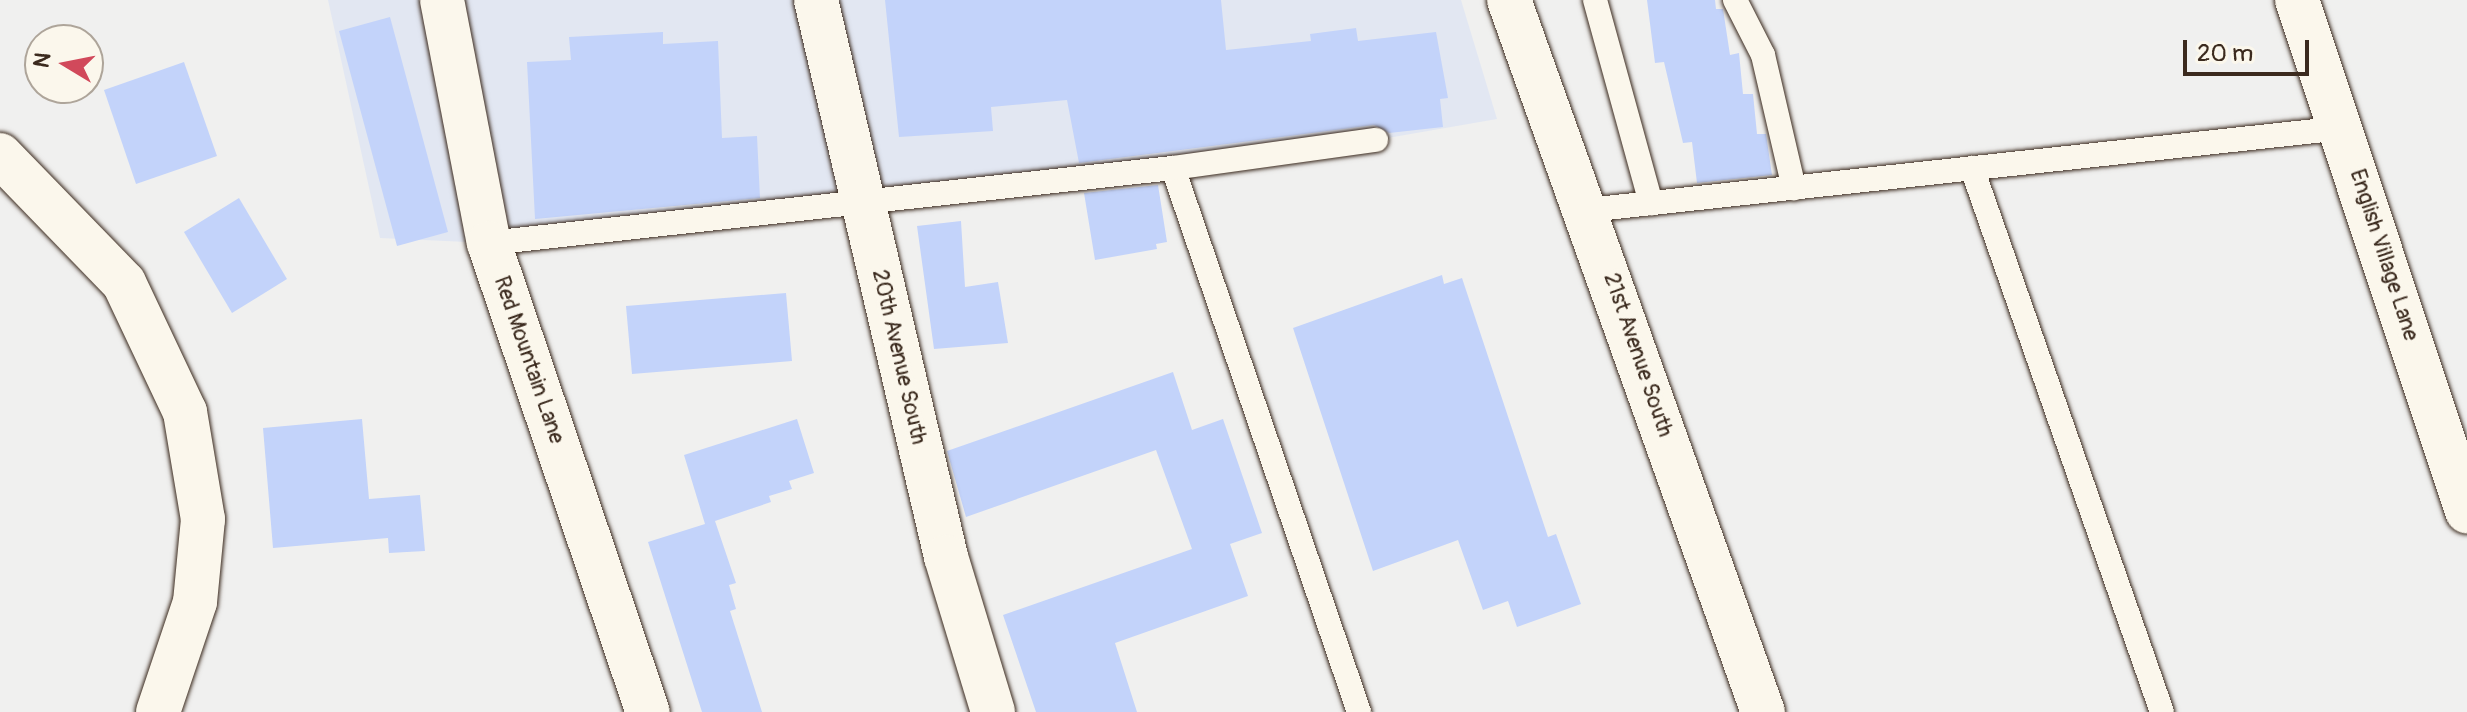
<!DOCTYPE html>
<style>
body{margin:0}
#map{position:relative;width:2467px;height:712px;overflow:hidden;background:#f0f0ef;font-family:Pangolin,sans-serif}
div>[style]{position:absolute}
.built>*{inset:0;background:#e2e7f2}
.building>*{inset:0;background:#c3d3fa}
.roads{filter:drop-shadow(0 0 2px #3b2a1e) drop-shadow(0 0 2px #3b2a1e)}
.lane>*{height:24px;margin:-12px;padding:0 12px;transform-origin:12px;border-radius:12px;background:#fbf7ec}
.street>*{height:44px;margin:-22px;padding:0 22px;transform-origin:22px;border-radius:22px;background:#fbf7ec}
.secondary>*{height:44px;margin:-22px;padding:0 22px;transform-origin:22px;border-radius:22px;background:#fbf7ec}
span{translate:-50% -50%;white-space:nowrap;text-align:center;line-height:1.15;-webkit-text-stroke:8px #fbf7ec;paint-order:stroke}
.street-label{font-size:22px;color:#3b2a1e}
.north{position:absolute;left:24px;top:24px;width:80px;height:80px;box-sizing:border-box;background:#fbf7ec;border:2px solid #aea59a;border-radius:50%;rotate:280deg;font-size:22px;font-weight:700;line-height:32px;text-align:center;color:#3b2a1e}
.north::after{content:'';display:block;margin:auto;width:28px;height:36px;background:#d1495b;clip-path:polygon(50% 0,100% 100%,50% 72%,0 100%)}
.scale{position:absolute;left:2183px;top:40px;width:126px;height:36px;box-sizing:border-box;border:4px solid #3b2a1e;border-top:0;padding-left:10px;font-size:24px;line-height:28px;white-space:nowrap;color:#3b2a1e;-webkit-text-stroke:6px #fbf7ec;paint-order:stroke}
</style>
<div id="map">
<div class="built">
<div style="clip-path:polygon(328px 0,1461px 0,1497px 119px,1376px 140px,489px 243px,380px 238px)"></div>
</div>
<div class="building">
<div style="clip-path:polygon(885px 0,1221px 0,1226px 50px,1311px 41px,1310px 34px,1356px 28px,1358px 41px,1436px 32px,1448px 98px,1440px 99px,1443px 127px,1389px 133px,1374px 125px,1079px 163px,1067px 100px,991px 107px,993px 131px,899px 137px)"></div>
<div style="clip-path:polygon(1647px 0,1715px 0,1716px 9px,1723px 9px,1730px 55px,1739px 53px,1743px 94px,1753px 94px,1757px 134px,1766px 134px,1772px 175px,1697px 183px,1692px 142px,1683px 143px,1664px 62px,1655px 63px)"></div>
<div style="clip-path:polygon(390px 17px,448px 232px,397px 246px,339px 31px)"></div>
<div style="clip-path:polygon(663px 32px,663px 44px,718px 41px,722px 138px,757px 136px,760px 198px,535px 219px,527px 62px,571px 60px,569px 37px)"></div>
<div style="clip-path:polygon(184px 62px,217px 156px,136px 184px,104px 90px)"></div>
<div style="clip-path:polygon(1158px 185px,1167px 242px,1156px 244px,1157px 249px,1095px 260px,1084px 193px)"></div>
<div style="clip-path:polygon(239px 198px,287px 279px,232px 313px,184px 232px)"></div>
<div style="clip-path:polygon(961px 221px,965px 287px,998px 282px,1008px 343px,934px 349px,917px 226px)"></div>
<div style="clip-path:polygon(1442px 275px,1444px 284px,1462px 278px,1548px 537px,1556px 534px,1581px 604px,1517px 627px,1508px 601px,1483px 610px,1458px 540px,1373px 571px,1293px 328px)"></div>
<div style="clip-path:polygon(786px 293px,792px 361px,632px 374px,626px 306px)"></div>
<div style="clip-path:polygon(1173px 372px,1192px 430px,1223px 419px,1262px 533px,1230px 544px,1248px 596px,1115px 643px,1137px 712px,1036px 712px,1003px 615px,1192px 549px,1156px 450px,966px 517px,947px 451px)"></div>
<div style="clip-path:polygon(362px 419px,369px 499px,420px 495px,425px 551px,389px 553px,388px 538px,273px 548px,263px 428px)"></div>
<div style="clip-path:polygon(797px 419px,814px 473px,789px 481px,792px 489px,769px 496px,771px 502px,715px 521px,736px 583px,729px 585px,736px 609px,730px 611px,762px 712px,702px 712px,648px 542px,705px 524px,684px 455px)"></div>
</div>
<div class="roads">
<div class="lane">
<div style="left:1595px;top:0;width:211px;rotate:74.6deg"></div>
<div style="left:1735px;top:0;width:62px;rotate:63deg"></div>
<div style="left:1763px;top:55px;width:137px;rotate:76.9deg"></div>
<div style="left:1173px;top:168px;width:575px;rotate:71.12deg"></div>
<div style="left:1972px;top:168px;width:576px;rotate:70.75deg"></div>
<div style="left:1588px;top:210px;width:759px;rotate:-6.2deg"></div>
<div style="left:489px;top:243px;width:688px;rotate:-6.26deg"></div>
<div style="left:1173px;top:168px;width:205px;rotate:-7.9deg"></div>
</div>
<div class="street">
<div style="left:442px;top:0;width:248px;rotate:79.1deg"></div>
<div style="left:489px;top:243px;width:495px;rotate:71.3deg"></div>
<div style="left:816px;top:0;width:572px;rotate:76.86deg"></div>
<div style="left:946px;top:557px;width:162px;rotate:73.1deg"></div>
<div style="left:2297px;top:0;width:539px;rotate:71.6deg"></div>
<div style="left:0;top:155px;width:178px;rotate:45.9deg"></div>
<div style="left:124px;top:283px;width:143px;rotate:64.7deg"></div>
<div style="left:185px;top:412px;width:109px;rotate:80.5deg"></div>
<div style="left:203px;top:519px;width:83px;rotate:95.5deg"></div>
<div style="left:195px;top:602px;width:116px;rotate:108.6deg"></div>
</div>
<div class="secondary">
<div style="left:1509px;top:0;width:756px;rotate:70.37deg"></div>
</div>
</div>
<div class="street-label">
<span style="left:2384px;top:255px;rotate:72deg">English Village Lane</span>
<span style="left:1638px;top:355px;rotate:71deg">21st Avenue South</span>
<span style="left:899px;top:357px;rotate:77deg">20th Avenue South</span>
<span style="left:529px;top:360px;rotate:71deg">Red Mountain Lane</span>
</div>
<div class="north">N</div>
<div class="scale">20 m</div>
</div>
